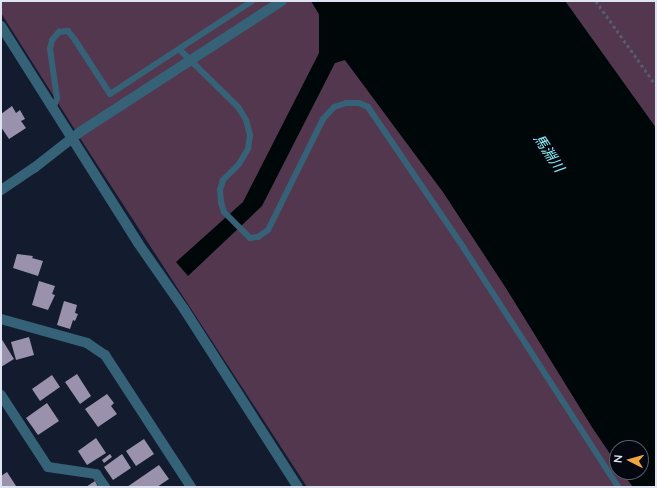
<!DOCTYPE html>
<meta charset="utf-8">
<style>
body{margin:0}
#map{position:relative;width:657px;height:488px;overflow:hidden;background:#131c2f;font-family:Lato,"Noto Sans JP",sans-serif}
div>[style]{position:absolute}
.green>*{inset:0;background:#53374f}
.water>*{inset:0;background:#000708}
.building>*{inset:0;background:#9a92ac}
.path>*{height:2.5px;margin-top:-1.25px;transform-origin:0;background:repeating-linear-gradient(90deg,#545c6e 0 3px,transparent 0 6px)}
.service>*{height:6px;margin:-3px;padding:0 3px;transform-origin:3px;border-radius:3px;background:#366278}
.minor>*{height:10px;margin:-5px;padding:0 5px;transform-origin:5px;border-radius:5px;background:#366278}
.tertiary>*{height:10px;margin:-5px;padding:0 5px;transform-origin:5px;border-radius:5px;background:#366278}
span{translate:-50% -50%;white-space:nowrap;text-align:center;line-height:1.15;-webkit-text-stroke:4px #04070f;paint-order:stroke}
.water-label{font-size:14px;color:#87f8fc;font-style:italic}
.frame{position:absolute;inset:0;border:2px solid #dee4f2;pointer-events:none}
.north{position:absolute;left:609px;top:440px;width:40px;height:40px;box-sizing:border-box;background:#04070f;border:1px solid #5b5f6a;border-radius:50%;rotate:276deg;font-size:11px;font-weight:700;line-height:16px;text-align:center;color:#dee4f2}
.north::after{content:'';display:block;margin:auto;width:14px;height:18px;background:#efa73d;clip-path:polygon(50% 0,100% 100%,50% 72%,0 100%)}
</style>
<div id="map">
<div class="green">
<div style="clip-path:polygon(1px 1px,311px 1px,319px 14px,319px 53px,345px 60px,443px 192px,506px 288px,592px 427px,617px 464px,617px 472px,622px 472px,633px 487px,307px 487px,89px 152px,1px 13px)"></div>
<div style="clip-path:polygon(565px 1px,656px 1px,656px 128px)"></div>
</div>
<div class="water">
<div style="clip-path:polygon(311px 1px,565px 1px,656px 128px,656px 487px,633px 487px,622px 472px,641px 472px,641px 448px,617px 448px,617px 464px,592px 427px,506px 288px,443px 192px,345px 60px,335px 63px,262px 206px,188px 276px,176px 262px,243px 202px,319px 53px,319px 14px)"></div>
</div>
<div class="building">
<div style="clip-path:polygon(12px 106px,16px 113px,20px 110px,25px 119px,21px 121px,26px 128px,9px 139px,1px 127px,1px 114px)"></div>
<div style="clip-path:polygon(17px 254px,33px 256px,32px 258px,43px 261px,38px 276px,13px 268px)"></div>
<div style="clip-path:polygon(39px 281px,55px 286px,52px 294px,55px 295px,48px 310px,32px 305px)"></div>
<div style="clip-path:polygon(64px 301px,77px 305px,75px 313px,78px 314px,75px 321px,73px 320px,70px 329px,57px 325px)"></div>
<div style="clip-path:polygon(29px 337px,34px 355px,16px 360px,11px 342px)"></div>
<div style="clip-path:polygon(1px 338px,14px 359px,1px 367px)"></div>
<div style="clip-path:polygon(77px 374px,91px 396px,80px 404px,65px 382px)"></div>
<div style="clip-path:polygon(52px 375px,60px 387px,40px 401px,32px 389px)"></div>
<div style="clip-path:polygon(107px 394px,114px 403px,111px 406px,117px 414px,98px 427px,85px 409px)"></div>
<div style="clip-path:polygon(47px 403px,59px 421px,38px 435px,26px 418px)"></div>
<div style="clip-path:polygon(96px 438px,106px 453px,87px 465px,78px 451px)"></div>
<div style="clip-path:polygon(144px 439px,154px 454px,136px 466px,126px 451px)"></div>
<div style="clip-path:polygon(110px 454px,112px 457px,104px 463px,102px 460px)"></div>
<div style="clip-path:polygon(122px 454px,131px 468px,113px 480px,104px 467px)"></div>
<div style="clip-path:polygon(159px 465px,169px 479px,157px 487px,127px 487px)"></div>
<div style="clip-path:polygon(7px 472px,16px 486px,14px 487px,1px 487px,1px 476px)"></div>
<div style="clip-path:polygon(95px 481px,98px 487px,86px 487px)"></div>
</div>
<div class="path">
<div style="left:596px;top:1px;width:103px;rotate:54.5deg"></div>
</div>
<div class="service">
<div style="left:179px;top:49px;width:83px;rotate:44.5deg"></div>
<div style="left:238px;top:107px;width:15px;rotate:58deg"></div>
<div style="left:246px;top:120px;width:16px;rotate:75deg"></div>
<div style="left:250px;top:135px;width:14px;rotate:98deg"></div>
<div style="left:248px;top:149px;width:17px;rotate:121deg"></div>
<div style="left:239px;top:164px;width:23px;rotate:135deg"></div>
<div style="left:223px;top:180px;width:10px;rotate:107deg"></div>
<div style="left:220px;top:190px;width:12px;rotate:85deg"></div>
<div style="left:221px;top:202px;width:10px;rotate:73deg"></div>
<div style="left:224px;top:212px;width:37px;rotate:45deg"></div>
<div style="left:250px;top:238px;width:8px;rotate:-7deg"></div>
<div style="left:258px;top:237px;width:12px;rotate:-35deg"></div>
<div style="left:268px;top:230px;width:124px;rotate:-63.6deg"></div>
<div style="left:323px;top:119px;width:16px;rotate:-47deg"></div>
<div style="left:334px;top:107px;width:13px;rotate:-18deg"></div>
<div style="left:346px;top:103px;width:13px"></div>
<div style="left:359px;top:103px;width:10px;rotate:24deg"></div>
<div style="left:368px;top:107px;width:169px;rotate:55.8deg"></div>
<div style="left:463px;top:247px;width:286px;rotate:57.1deg"></div>
<div style="left:53px;top:109px;width:12px;rotate:-70deg"></div>
<div style="left:57px;top:98px;width:49px;rotate:-98.1deg"></div>
<div style="left:50px;top:49px;width:9px;rotate:-77deg"></div>
<div style="left:52px;top:40px;width:11px;rotate:-49deg"></div>
<div style="left:59px;top:32px;width:9px;rotate:-6deg"></div>
<div style="left:68px;top:31px;width:11px;rotate:52deg"></div>
<div style="left:75px;top:40px;width:64px;rotate:57.1deg"></div>
<div style="left:110px;top:94px;width:170px;rotate:-33.2deg"></div>
</div>
<div class="minor">
<div style="left:1px;top:26px;width:257px;rotate:57.7deg"></div>
<div style="left:138px;top:243px;width:80px;rotate:55.1deg"></div>
<div style="left:184px;top:309px;width:211px;rotate:57.4deg"></div>
<div style="left:1px;top:319px;width:89px;rotate:15.6deg"></div>
<div style="left:87px;top:343px;width:22px;rotate:34deg"></div>
<div style="left:105px;top:355px;width:158px;rotate:56.9deg"></div>
<div style="left:1px;top:395px;width:86px;rotate:56.9deg"></div>
<div style="left:48px;top:467px;width:49px;rotate:8.3deg"></div>
<div style="left:96px;top:474px;width:16px;rotate:55deg"></div>
</div>
<div class="tertiary">
<div style="left:1px;top:190px;width:40px;rotate:-34deg"></div>
<div style="left:34px;top:168px;width:58px;rotate:-38deg"></div>
<div style="left:80px;top:132px;width:241px;rotate:-33deg"></div>
</div>
<div class="water-label">
<span style="left:549px;top:153px;rotate:56deg">馬淵川</span>
</div>
<div class="frame"></div>
<div class="north">N</div>
</div>
